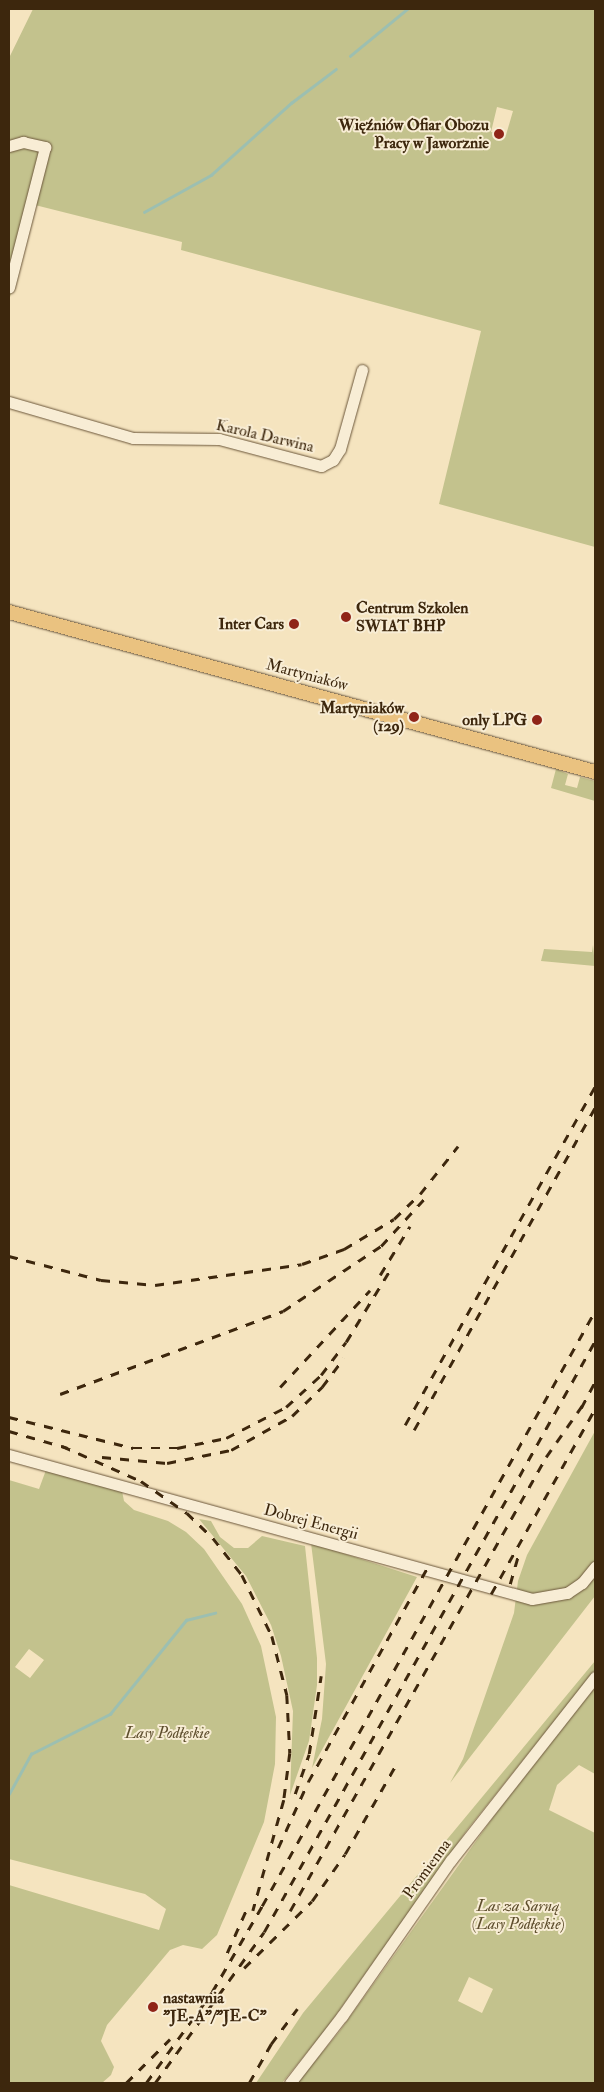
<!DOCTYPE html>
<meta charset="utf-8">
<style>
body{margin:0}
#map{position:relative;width:604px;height:2092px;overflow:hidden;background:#f5e4bf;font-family:"IM FELL Double Pica",serif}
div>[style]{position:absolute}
.green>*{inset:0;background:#c3c28d}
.stream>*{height:2.5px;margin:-1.25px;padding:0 1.25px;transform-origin:1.25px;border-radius:1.25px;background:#9cbfb1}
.roads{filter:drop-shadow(0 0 1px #6b563a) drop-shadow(0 0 1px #6b563a)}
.minor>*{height:11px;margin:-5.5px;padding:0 5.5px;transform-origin:5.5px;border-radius:5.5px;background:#f8edd5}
.major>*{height:14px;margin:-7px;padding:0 7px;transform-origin:7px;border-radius:7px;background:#eac280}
.rail>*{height:2.5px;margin-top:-1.25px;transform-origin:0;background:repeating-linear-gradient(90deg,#3d270d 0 9px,transparent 0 18px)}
.dots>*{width:14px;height:14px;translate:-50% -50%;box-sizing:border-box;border:2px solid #f8edd5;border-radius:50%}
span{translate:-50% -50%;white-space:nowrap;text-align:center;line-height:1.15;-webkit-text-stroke:4px #f8edd5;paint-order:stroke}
.poi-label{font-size:16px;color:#3d270d;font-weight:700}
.right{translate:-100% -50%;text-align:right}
.left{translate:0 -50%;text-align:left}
.street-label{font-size:16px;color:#3d270d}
.park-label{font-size:16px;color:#5e4e2d;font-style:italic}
.frame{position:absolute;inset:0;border:10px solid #3d270d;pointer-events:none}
</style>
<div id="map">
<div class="green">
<div style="clip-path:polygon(evenodd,33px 9px,595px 9px,595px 547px,439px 504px,481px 331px,181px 250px,182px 242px,35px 205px,9px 301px,9px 58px,33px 9px,497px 107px,513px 111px,506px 135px,491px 132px,497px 107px)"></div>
<div style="clip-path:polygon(556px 769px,568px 774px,565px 785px,577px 788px,580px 777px,595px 781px,595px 801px,551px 788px)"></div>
<div style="clip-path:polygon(593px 945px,595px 966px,541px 961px,544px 949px,592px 952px)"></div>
<div style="clip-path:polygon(595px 1431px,595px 1596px,450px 1783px,463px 1759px,514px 1613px,518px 1581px,527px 1555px)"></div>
<div style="clip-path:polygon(evenodd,46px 1470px,122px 1491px,124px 1501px,134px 1510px,168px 1521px,186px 1532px,204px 1549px,242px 1604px,261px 1646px,276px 1717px,275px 1764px,264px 1822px,217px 1935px,202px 1949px,183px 1945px,170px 1950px,107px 2025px,101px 2041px,114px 2067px,111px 2075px,102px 2083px,9px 2083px,9px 1885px,159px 1930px,166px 1909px,145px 1894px,9px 1859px,9px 1480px,39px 1489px,46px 1470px,29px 1649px,44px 1660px,30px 1678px,15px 1667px,29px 1649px)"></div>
<div style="clip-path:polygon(199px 1519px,211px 1521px,220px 1537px,234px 1548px,248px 1548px,262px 1536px,305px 1546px,317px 1658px,317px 1685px,309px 1741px,290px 1795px,293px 1711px,281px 1656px,271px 1625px,246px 1576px)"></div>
<div style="clip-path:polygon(311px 1543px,417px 1577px,312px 1768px,322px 1719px,326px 1664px)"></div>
<div style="clip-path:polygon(595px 1661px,595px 1670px,467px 1830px,326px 2029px,282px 2083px,256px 2083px,303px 2013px)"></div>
<div style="clip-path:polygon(evenodd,595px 1687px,595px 1774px,579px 1765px,557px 1785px,549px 1810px,595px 1833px,595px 2083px,297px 2083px,339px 2032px,494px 1816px,595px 1687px,469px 1977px,493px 1989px,482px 2013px,458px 2001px,469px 1977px)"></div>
</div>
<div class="stream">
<div style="left:350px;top:56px;width:74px;rotate:-39.5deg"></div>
<div style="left:144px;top:212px;width:77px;rotate:-28.9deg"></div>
<div style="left:211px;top:175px;width:108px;rotate:-42deg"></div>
<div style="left:291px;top:103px;width:56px;rotate:-37.1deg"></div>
<div style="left:9px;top:1794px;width:46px;rotate:-61.2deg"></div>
<div style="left:31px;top:1754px;width:89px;rotate:-26.9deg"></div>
<div style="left:110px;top:1714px;width:121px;rotate:-51deg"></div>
<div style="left:186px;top:1620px;width:30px;rotate:-14deg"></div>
</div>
<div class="roads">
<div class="minor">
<div style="left:9px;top:146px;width:15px;rotate:-16deg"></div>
<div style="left:23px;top:142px;width:23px;rotate:13deg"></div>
<div style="left:45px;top:147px;width:145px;rotate:104.4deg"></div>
<div style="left:9px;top:402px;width:129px;rotate:16.2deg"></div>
<div style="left:133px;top:438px;width:86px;rotate:0.7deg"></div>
<div style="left:219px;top:439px;width:106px;rotate:14.8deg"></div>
<div style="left:321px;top:466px;width:13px;rotate:-27deg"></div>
<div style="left:333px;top:460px;width:13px;rotate:-58deg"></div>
<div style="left:340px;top:449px;width:82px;rotate:-74.4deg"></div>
<div style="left:9px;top:1455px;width:542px;rotate:15.39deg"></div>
<div style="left:532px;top:1599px;width:36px;rotate:-10deg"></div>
<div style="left:567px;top:1593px;width:18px;rotate:-34deg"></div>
<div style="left:582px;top:1583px;width:21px;rotate:-51deg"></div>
<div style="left:290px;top:2083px;width:85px;rotate:-52.2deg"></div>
<div style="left:342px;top:2016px;width:190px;rotate:-55.1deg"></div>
<div style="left:451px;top:1860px;width:233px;rotate:-51.8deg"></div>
</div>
<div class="major">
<div style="left:9px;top:612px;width:607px;rotate:15.27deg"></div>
</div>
</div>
<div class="rail">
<div style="left:9px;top:1256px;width:95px;rotate:14.6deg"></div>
<div style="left:101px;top:1280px;width:54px;rotate:5.3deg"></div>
<div style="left:155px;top:1285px;width:148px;rotate:-8.1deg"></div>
<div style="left:302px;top:1264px;width:45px;rotate:-19.7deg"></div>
<div style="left:344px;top:1249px;width:58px;rotate:-31deg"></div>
<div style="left:394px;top:1219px;width:36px;rotate:-44deg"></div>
<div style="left:420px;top:1194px;width:61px;rotate:-51.6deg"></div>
<div style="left:380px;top:1275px;width:57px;rotate:-58.5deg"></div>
<div style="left:280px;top:1387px;width:132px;rotate:-47.1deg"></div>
<div style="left:60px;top:1394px;width:238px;rotate:-20.4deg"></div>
<div style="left:283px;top:1311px;width:118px;rotate:-33.6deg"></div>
<div style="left:381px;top:1246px;width:65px;rotate:-47.5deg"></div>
<div style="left:581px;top:1408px;width:30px;rotate:-62deg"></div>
<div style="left:9px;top:1417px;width:128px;rotate:14deg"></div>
<div style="left:133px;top:1448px;width:44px"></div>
<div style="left:177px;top:1448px;width:50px;rotate:-11.5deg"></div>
<div style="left:226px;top:1438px;width:68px;rotate:-27.3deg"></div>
<div style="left:286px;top:1407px;width:47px;rotate:-42.4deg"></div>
<div style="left:321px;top:1375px;width:41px;rotate:-52.9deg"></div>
<div style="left:346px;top:1342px;width:84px;rotate:-58.6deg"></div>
<div style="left:405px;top:1425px;width:389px;rotate:-60.7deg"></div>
<div style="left:414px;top:1430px;width:370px;rotate:-60.7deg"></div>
<div style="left:9px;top:1431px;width:61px;rotate:16.1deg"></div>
<div style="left:62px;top:1446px;width:86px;rotate:23.9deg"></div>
<div style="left:141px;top:1481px;width:56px;rotate:34.8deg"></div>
<div style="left:187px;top:1513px;width:36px;rotate:44deg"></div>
<div style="left:213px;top:1538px;width:47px;rotate:51.9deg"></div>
<div style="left:242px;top:1575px;width:68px;rotate:63.8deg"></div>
<div style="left:272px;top:1636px;width:61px;rotate:75.7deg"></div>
<div style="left:287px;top:1695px;width:58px;rotate:87deg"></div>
<div style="left:290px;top:1753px;width:47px;rotate:97.3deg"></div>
<div style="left:284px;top:1800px;width:115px;rotate:105.6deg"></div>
<div style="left:102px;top:1457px;width:65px;rotate:5.3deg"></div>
<div style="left:167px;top:1463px;width:65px;rotate:-11.5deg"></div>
<div style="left:231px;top:1450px;width:70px;rotate:-29.1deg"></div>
<div style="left:292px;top:1416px;width:42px;rotate:-44deg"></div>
<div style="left:322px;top:1387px;width:36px;rotate:-53deg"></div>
<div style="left:510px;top:1584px;width:32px;rotate:-74deg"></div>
<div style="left:491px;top:1594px;width:212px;rotate:-60.7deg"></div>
<div style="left:295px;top:1794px;width:42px;rotate:-70.7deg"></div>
<div style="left:309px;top:1754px;width:79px;rotate:-81.3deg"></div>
<div style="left:278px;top:1848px;width:72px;rotate:-65.6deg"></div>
<div style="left:308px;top:1782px;width:251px;rotate:-60.9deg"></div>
<div style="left:290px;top:1911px;width:521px;rotate:-60.58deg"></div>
<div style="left:546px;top:1457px;width:66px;rotate:-54.9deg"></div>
<div style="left:227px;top:1953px;width:49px;rotate:-66deg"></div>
<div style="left:244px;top:1968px;width:95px;rotate:-44.6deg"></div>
<div style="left:312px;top:1901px;width:57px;rotate:-54.9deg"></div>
<div style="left:345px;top:1854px;width:107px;rotate:-60.3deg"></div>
<div style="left:126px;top:2083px;width:62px;rotate:-45deg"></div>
<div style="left:146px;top:2083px;width:112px;rotate:-54deg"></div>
<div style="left:212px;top:1992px;width:99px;rotate:-59.8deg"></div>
<div style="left:262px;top:1906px;width:682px;rotate:-60.77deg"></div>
<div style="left:155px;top:2083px;width:186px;rotate:-54.2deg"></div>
<div style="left:264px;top:1932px;width:677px;rotate:-60.75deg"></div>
<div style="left:249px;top:2083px;width:45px;rotate:-60.6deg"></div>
<div style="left:271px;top:2044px;width:44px;rotate:-53.4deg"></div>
</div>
<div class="dots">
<div style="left:499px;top:134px;background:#8f2418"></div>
<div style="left:346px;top:617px;background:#8f2418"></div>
<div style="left:294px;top:624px;background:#8f2418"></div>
<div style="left:414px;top:717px;background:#8f2418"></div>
<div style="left:537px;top:720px;background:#8f2418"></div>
<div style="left:153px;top:2007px;background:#8f2418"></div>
</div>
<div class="poi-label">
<span class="right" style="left:489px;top:134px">Więźniów Ofiar Obozu<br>Pracy w Jaworznie</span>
<span class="left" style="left:356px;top:617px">Centrum Szkolen<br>SWIAT BHP</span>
<span class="right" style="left:284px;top:624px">Inter Cars</span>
<span class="right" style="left:404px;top:717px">Martyniaków<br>(129)</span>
<span class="right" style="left:527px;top:720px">only LPG</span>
<span class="left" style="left:163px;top:2007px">nastawnia<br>"JE-A"/"JE-C"</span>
</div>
<div class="street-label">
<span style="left:265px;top:436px;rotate:13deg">Karola Darwina</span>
<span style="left:307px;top:675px;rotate:15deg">Martyniaków</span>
<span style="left:311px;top:1522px;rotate:15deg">Dobrej Energii</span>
<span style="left:427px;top:1869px;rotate:-54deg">Promienna</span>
</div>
<div class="park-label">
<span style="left:167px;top:1733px">Lasy Podłęskie</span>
<span style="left:518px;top:1915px">Las za Sarną<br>(Lasy Podłęskie)</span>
</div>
<div class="frame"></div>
</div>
